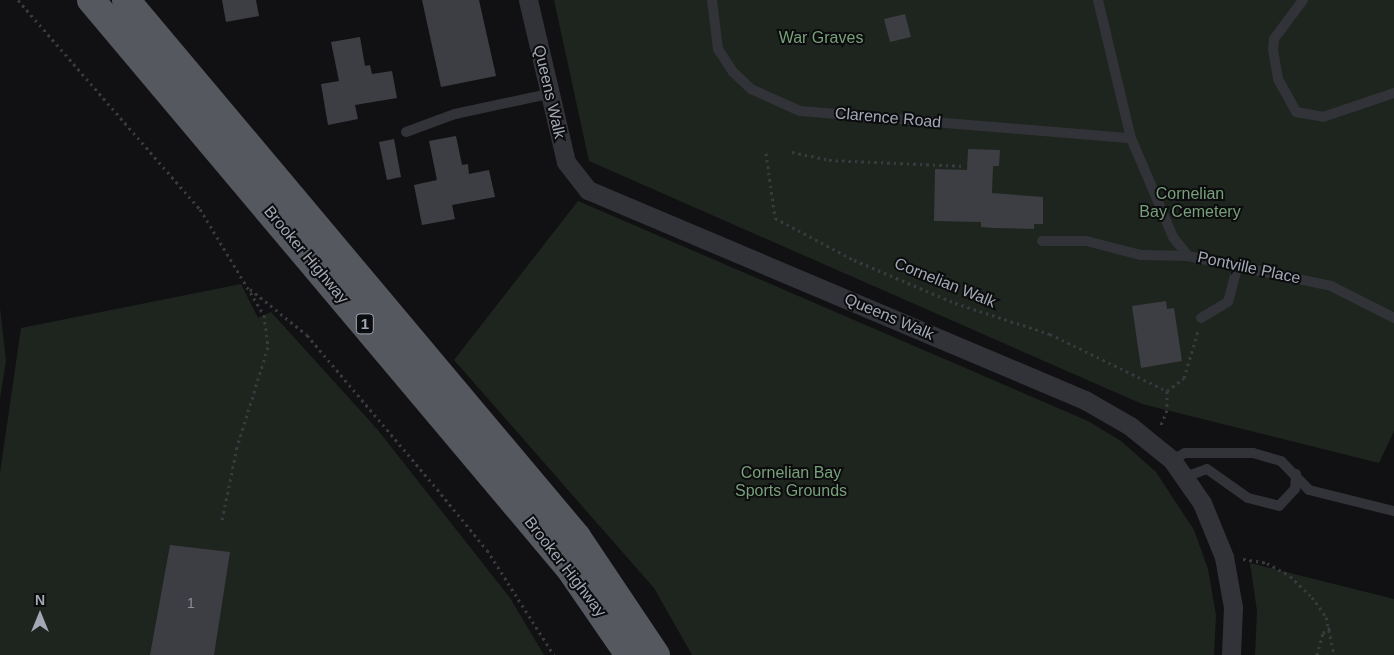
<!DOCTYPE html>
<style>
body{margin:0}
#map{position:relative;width:1394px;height:655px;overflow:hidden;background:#111113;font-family:Arial,sans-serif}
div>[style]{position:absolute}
.green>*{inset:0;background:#1d251e}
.building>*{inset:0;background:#3d3e43}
.path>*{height:3px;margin-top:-1.5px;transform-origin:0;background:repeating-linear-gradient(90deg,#383a3f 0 2.5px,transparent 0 6.5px)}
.service>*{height:10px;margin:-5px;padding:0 5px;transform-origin:5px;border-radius:5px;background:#323338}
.minor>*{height:19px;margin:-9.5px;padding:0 9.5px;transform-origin:9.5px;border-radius:9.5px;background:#323338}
.trunk>*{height:28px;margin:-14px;padding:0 14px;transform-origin:14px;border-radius:14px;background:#565860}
span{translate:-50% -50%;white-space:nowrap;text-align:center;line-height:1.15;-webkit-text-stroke:4px #0c0c0e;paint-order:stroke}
.number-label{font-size:14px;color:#898e98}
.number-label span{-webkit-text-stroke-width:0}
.shield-label span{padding:1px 4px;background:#0c0c0e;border:1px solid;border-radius:4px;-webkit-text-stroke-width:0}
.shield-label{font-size:15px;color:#a2a8b4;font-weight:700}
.park-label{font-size:16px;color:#78a07a}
.street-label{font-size:16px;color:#a2a8b4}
.north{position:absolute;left:15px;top:590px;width:50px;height:50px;-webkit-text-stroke:4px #0c0c0e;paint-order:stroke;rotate:0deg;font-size:14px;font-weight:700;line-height:20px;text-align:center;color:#a2a8b4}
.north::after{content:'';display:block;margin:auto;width:18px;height:22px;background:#a2a8b4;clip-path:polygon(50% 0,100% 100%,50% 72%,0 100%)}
</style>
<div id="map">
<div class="green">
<div style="clip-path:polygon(554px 0,1394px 0,1394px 431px,1379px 463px,1142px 404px,589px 161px)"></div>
<div style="clip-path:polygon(578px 201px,1088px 421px,1121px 441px,1156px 472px,1194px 530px,1208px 569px,1216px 615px,1214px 655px,692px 655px,654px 588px,454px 360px)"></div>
<div style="clip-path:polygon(241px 284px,258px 318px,271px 312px,377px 429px,510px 598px,544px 655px,0 655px,0 473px,21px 328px)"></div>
<div style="clip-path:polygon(0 308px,6px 361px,0 398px)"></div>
<div style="clip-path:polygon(1250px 563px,1394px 599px,1394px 655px,1255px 655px,1257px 611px)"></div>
</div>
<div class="building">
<div style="clip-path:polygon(222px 0,256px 0,259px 16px,226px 22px)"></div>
<div style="clip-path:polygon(422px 0,479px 0,496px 76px,441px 87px)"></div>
<div style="clip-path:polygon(905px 14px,911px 37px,890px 42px,884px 19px)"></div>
<div style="clip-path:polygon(360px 37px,365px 66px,370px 65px,372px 74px,392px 71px,397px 98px,355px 105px,358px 119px,328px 125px,321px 84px,339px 81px,331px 42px)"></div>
<div style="clip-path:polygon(456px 136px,462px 165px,468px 164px,469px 174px,489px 170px,495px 197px,452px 205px,455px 219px,422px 225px,414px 185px,437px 180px,429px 141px)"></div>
<div style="clip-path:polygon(394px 139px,401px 177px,387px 180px,379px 142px)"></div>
<div style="clip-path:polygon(968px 149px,1000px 150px,999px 166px,993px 166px,992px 193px,1043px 197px,1043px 224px,1034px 224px,1034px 229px,994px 228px,981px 227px,981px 222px,934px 221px,935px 169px,967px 170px)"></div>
<div style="clip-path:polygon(1166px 301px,1167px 309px,1174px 308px,1182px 361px,1141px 368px,1132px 306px)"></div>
<div style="clip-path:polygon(170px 545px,230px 552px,214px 655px,150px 655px)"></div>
</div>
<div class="path">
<div style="left:18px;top:0;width:277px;rotate:49deg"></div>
<div style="left:200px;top:209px;width:124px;rotate:58.9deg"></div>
<div style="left:264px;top:315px;width:32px;rotate:83deg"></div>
<div style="left:268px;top:347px;width:105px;rotate:107.2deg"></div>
<div style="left:237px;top:447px;width:75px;rotate:101.6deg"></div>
<div style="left:792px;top:152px;width:38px;rotate:12deg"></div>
<div style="left:829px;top:160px;width:136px;rotate:2.5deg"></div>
<div style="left:766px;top:153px;width:66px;rotate:82.1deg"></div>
<div style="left:775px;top:218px;width:89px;rotate:28deg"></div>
<div style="left:854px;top:260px;width:110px;rotate:23.1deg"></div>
<div style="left:955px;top:303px;width:100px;rotate:18.1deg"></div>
<div style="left:1050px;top:334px;width:130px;rotate:26deg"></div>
<div style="left:1167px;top:391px;width:19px;rotate:90deg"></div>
<div style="left:1167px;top:410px;width:18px;rotate:112deg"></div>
<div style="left:250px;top:289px;width:73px;rotate:38.9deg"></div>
<div style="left:307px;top:335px;width:202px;rotate:49.8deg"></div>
<div style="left:437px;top:489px;width:79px;rotate:50.7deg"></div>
<div style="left:487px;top:550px;width:125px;rotate:57.5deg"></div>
<div style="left:1167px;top:391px;width:21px;rotate:-37deg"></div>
<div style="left:1184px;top:378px;width:49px;rotate:-73.4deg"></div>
<div style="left:1243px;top:559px;width:24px;rotate:9deg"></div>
<div style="left:1267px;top:563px;width:26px;rotate:29deg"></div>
<div style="left:1290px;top:576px;width:30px;rotate:44deg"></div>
<div style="left:1312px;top:597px;width:24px;rotate:55deg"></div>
<div style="left:1326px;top:617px;width:39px;rotate:78deg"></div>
<div style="left:1317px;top:655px;width:23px;rotate:-75deg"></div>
<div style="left:1323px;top:633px;width:9px;rotate:-36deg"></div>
</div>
<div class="service">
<div style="left:712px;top:0;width:49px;rotate:83deg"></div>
<div style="left:718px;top:49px;width:27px;rotate:57deg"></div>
<div style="left:733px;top:72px;width:25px;rotate:43deg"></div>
<div style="left:751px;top:89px;width:54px;rotate:24.2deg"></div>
<div style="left:800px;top:111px;width:332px;rotate:4.7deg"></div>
<div style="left:1098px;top:0;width:142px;rotate:76.6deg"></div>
<div style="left:1131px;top:138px;width:108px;rotate:67deg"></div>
<div style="left:1173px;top:237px;width:24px;rotate:52deg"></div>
<div style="left:1188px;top:256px;width:146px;rotate:11.8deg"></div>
<div style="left:1331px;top:286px;width:71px;rotate:26.9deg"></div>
<div style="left:1303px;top:0;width:49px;rotate:126.6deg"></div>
<div style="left:1274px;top:39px;width:11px;rotate:95deg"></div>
<div style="left:1273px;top:50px;width:29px;rotate:80deg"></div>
<div style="left:1278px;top:79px;width:38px;rotate:61deg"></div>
<div style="left:1296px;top:112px;width:27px;rotate:10deg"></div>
<div style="left:1323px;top:117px;width:75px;rotate:-18.7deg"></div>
<div style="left:406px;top:132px;width:52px;rotate:-20.2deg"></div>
<div style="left:455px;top:114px;width:95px;rotate:-12.1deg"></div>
<div style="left:1042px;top:241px;width:44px"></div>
<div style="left:1086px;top:241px;width:57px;rotate:14.3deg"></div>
<div style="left:1141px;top:255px;width:47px;rotate:1.2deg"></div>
<div style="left:1201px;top:318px;width:31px;rotate:-31deg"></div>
<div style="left:1228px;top:302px;width:35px;rotate:-75deg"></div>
<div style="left:1172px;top:460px;width:15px;rotate:-28deg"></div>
<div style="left:1185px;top:453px;width:68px"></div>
<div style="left:1253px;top:453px;width:29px;rotate:16deg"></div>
<div style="left:1281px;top:461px;width:40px;rotate:46deg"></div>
<div style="left:1309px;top:490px;width:88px;rotate:13.9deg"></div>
<div style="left:1185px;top:477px;width:23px;rotate:-20deg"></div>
<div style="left:1207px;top:469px;width:50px;rotate:35.3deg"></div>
<div style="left:1248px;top:498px;width:32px;rotate:14deg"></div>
<div style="left:1279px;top:506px;width:23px;rotate:-47deg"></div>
<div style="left:1295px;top:489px;width:15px;rotate:-86deg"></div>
</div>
<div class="minor">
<div style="left:528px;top:0;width:166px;rotate:76.8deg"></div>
<div style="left:566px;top:162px;width:36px;rotate:52deg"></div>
<div style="left:588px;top:190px;width:540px;rotate:22.91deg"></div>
<div style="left:1085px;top:400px;width:52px;rotate:30deg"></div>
<div style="left:1130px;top:426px;width:54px;rotate:39deg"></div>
<div style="left:1172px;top:460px;width:52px;rotate:55.1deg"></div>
<div style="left:1202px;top:503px;width:58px;rotate:67.8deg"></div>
<div style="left:1224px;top:557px;width:51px;rotate:79.8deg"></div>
<div style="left:1233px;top:607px;width:48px;rotate:92.4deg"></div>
</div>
<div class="trunk">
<div style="left:91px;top:0;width:744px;rotate:49.91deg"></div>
<div style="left:570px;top:569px;width:104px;rotate:55.5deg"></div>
<div style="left:126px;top:0;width:701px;rotate:49.97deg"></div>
<div style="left:577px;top:537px;width:142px;rotate:56.2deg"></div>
</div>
<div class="number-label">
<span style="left:191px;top:603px">1</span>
</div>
<div class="shield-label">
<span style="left:365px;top:324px">1</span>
</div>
<div class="park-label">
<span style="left:821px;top:38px">War Graves</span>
<span style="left:1190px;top:203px">Cornelian<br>Bay Cemetery</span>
<span style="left:791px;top:482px">Cornelian Bay<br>Sports Grounds</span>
</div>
<div class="street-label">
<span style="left:549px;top:92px;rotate:77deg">Queens Walk</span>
<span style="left:888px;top:118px;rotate:5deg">Clarence Road</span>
<span style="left:306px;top:255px;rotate:50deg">Brooker Highway</span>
<span style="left:1249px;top:268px;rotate:12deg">Pontville Place</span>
<span style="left:945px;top:283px;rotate:22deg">Cornelian Walk</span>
<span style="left:889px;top:317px;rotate:23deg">Queens Walk</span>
<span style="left:565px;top:567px;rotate:52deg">Brooker Highway</span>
</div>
<div class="north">N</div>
</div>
